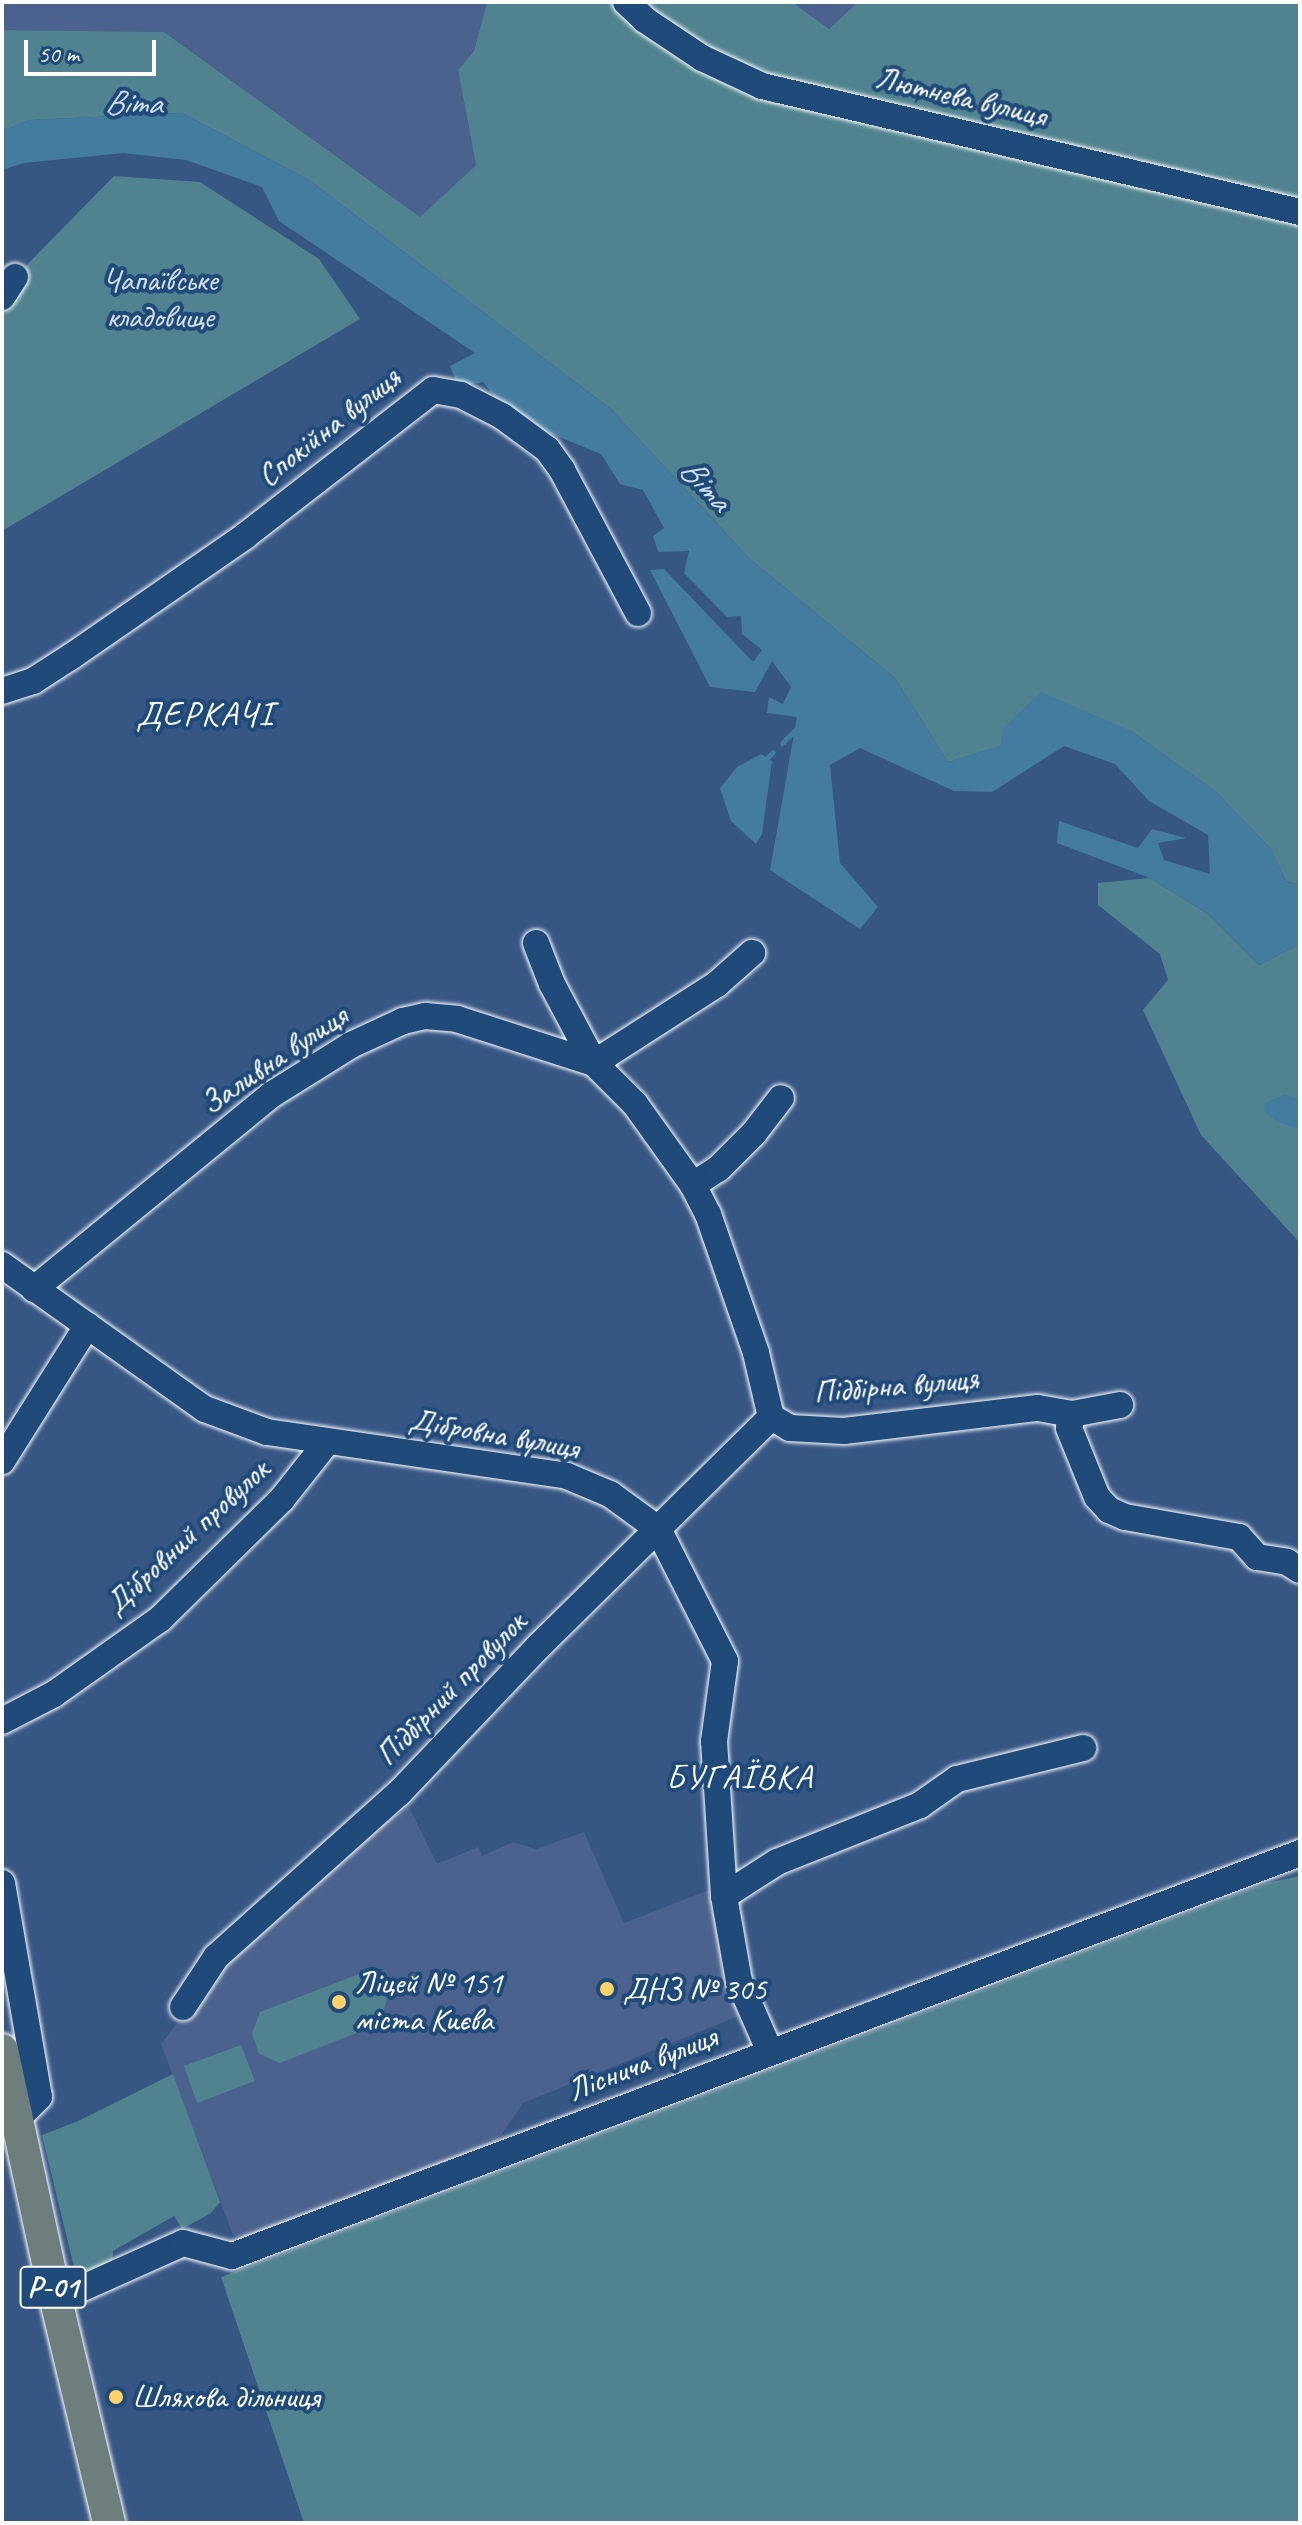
<!DOCTYPE html>
<meta charset="utf-8">
<style>
body{margin:0}
#map{position:relative;width:1302px;height:2525px;overflow:hidden;background:#365684;font-family:Caveat,sans-serif}
div>[style]{position:absolute}
.built>*{inset:0;background:#4a628d}
.green>*{inset:0;background:#50838f}
.water>*{inset:0;background:#447ca0}
.stream>*{height:5px;margin:-2.5px;padding:0 2.5px;transform-origin:2.5px;border-radius:2.5px;background:#447ca0}
.roads{filter:drop-shadow(0 0 2px #fff) drop-shadow(0 0 2px #fff)}
.minor>*{height:26px;margin:-13px;padding:0 13px;transform-origin:13px;border-radius:13px;background:#1f4a7a}
.major>*{height:32px;margin:-16px;padding:0 16px;transform-origin:16px;border-radius:16px;background:#6d7e7c}
.dots>*{width:22px;height:22px;translate:-50% -50%;box-sizing:border-box;border:4px solid #1f4a7a;border-radius:50%}
span{translate:-50% -50%;white-space:nowrap;text-align:center;line-height:1.15;-webkit-text-stroke:8px #1f4a7a;paint-order:stroke}
.shield-label span{padding:2px 6px;background:#1f4a7a;border:2px solid;border-radius:6px;-webkit-text-stroke-width:0}
.shield-label{font-size:30px;color:#fff;font-weight:700}
.street-label{font-size:32px;color:#fff}
.park-label{font-size:32px;color:#d3e0e3}
.poi-label{font-size:32px;color:#fff}
.left{translate:0 -50%;text-align:left}
.water-label{font-size:34px;color:#d0dee7;font-style:italic}
.neighbourhood-label{font-size:34px;color:#fff;letter-spacing:2px}
.frame{position:absolute;inset:0;border:4px solid #fff;pointer-events:none}
.scale{position:absolute;left:24px;top:40px;width:132px;height:36px;box-sizing:border-box;border:4px solid #fff;border-top:0;padding-left:10px;font-size:24px;line-height:28px;white-space:nowrap;color:#fff;-webkit-text-stroke:6px #1f4a7a;paint-order:stroke}
</style>
<div id="map">
<div class="built">
<div style="clip-path:polygon(2px 2px,487px 2px,474px 51px,458px 70px,476px 165px,420px 217px,164px 32px,2px 30px)"></div>
<div style="clip-path:polygon(792px 2px,858px 2px,829px 29px)"></div>
<div style="clip-path:polygon(409px 1807px,437px 1864px,478px 1847px,482px 1856px,513px 1842px,536px 1849px,584px 1832px,624px 1923px,709px 1890px,725px 1964px,746px 2013px,523px 2103px,494px 2146px,247px 2242px,233px 2235px,161px 2044px,227px 1960px,365px 1835px)"></div>
</div>
<div class="green">
<div style="clip-path:polygon(487px 2px,792px 2px,829px 29px,858px 2px,1300px 2px,1300px 885px,1286px 881px,1271px 849px,1216px 792px,1131px 731px,1001px 746px,948px 762px,895px 678px,751px 560px,611px 409px,309px 180px,182px 113px,30px 120px,2px 131px,2px 30px,164px 32px,420px 217px,476px 165px,458px 70px,474px 51px)"></div>
<div style="clip-path:polygon(114px 176px,200px 182px,319px 259px,360px 319px,2px 531px,2px 297px,15px 277px)"></div>
<div style="clip-path:polygon(1150px 878px,1208px 914px,1259px 965px,1300px 944px,1300px 1243px,1201px 1135px,1143px 1010px,1168px 980px,1160px 954px,1098px 905px,1098px 883px)"></div>
<div style="clip-path:polygon(1300px 1876px,1300px 2523px,304px 2523px,221px 2277px,1266px 1883px)"></div>
<div style="clip-path:polygon(359px 1974px,377px 1983px,387px 1999px,379px 2024px,280px 2063px,259px 2054px,252px 2033px,260px 2012px)"></div>
<div style="clip-path:polygon(241px 2045px,255px 2081px,197px 2103px,184px 2066px)"></div>
<div style="clip-path:polygon(173px 2074px,220px 2202px,211px 2213px,182px 2229px,174px 2216px,113px 2251px,112px 2266px,86px 2277px,75px 2271px,42px 2135px,76px 2122px)"></div>
</div>
<div class="water">
<div style="clip-path:polygon(182px 113px,309px 180px,611px 409px,751px 560px,895px 678px,948px 762px,1000px 746px,1003px 728px,1041px 692px,1131px 731px,1216px 792px,1271px 849px,1286px 881px,1300px 885px,1300px 944px,1259px 965px,1208px 914px,1150px 878px,1057px 843px,1059px 821px,1138px 848px,1152px 829px,1186px 838px,1158px 843px,1164px 860px,1210px 874px,1208px 835px,1149px 801px,1115px 764px,1064px 746px,992px 792px,954px 791px,860px 748px,830px 765px,840px 863px,878px 907px,860px 929px,770px 870px,797px 717px,767px 713px,769px 697px,783px 704px,791px 687px,772px 661px,755px 692px,710px 687px,650px 570px,664px 569px,753px 662px,762px 650px,742px 634px,741px 616px,727px 617px,684px 573px,689px 551px,658px 552px,653px 536px,664px 528px,643px 490px,620px 484px,601px 454px,510px 417px,483px 382px,458px 387px,450px 366px,475px 353px,279px 221px,262px 187px,186px 160px,123px 153px,24px 163px,2px 170px,2px 131px,30px 120px)"></div>
<div style="clip-path:polygon(761px 754px,772px 761px,762px 834px,756px 844px,731px 821px,720px 788px,737px 767px)"></div>
<div style="clip-path:polygon(1286px 1094px,1300px 1101px,1300px 1129px,1277px 1122px,1265px 1112px,1263px 1106px,1269px 1101px)"></div>
</div>
<div class="stream">
<div style="left:782px;top:743px;width:23px;rotate:-45deg"></div>
<div style="left:767px;top:758px;width:8px;rotate:-45deg"></div>
</div>
<div class="roads">
<div class="minor">
<div style="left:626px;top:2px;width:26px;rotate:43deg"></div>
<div style="left:645px;top:20px;width:69px;rotate:33.7deg"></div>
<div style="left:702px;top:58px;width:66px;rotate:25deg"></div>
<div style="left:762px;top:86px;width:553px;rotate:13.18deg"></div>
<div style="left:2px;top:297px;width:24px;rotate:-57deg"></div>
<div style="left:2px;top:691px;width:33px;rotate:-18deg"></div>
<div style="left:33px;top:681px;width:46px;rotate:-32.7deg"></div>
<div style="left:72px;top:656px;width:211px;rotate:-34.7deg"></div>
<div style="left:245px;top:536px;width:238px;rotate:-37.8deg"></div>
<div style="left:433px;top:390px;width:28px;rotate:10deg"></div>
<div style="left:461px;top:395px;width:46px;rotate:27.1deg"></div>
<div style="left:502px;top:416px;width:56px;rotate:36.3deg"></div>
<div style="left:547px;top:449px;width:26px;rotate:54deg"></div>
<div style="left:562px;top:470px;width:162px;rotate:62deg"></div>
<div style="left:536px;top:943px;width:44px;rotate:68.7deg"></div>
<div style="left:552px;top:984px;width:89px;rotate:62deg"></div>
<div style="left:594px;top:1063px;width:58px;rotate:45deg"></div>
<div style="left:635px;top:1104px;width:100px;rotate:54.4deg"></div>
<div style="left:693px;top:1185px;width:33px;rotate:63deg"></div>
<div style="left:708px;top:1214px;width:147px;rotate:70.9deg"></div>
<div style="left:756px;top:1353px;width:66px;rotate:76.8deg"></div>
<div style="left:771px;top:1417px;width:22px;rotate:30deg"></div>
<div style="left:790px;top:1428px;width:54px;rotate:3.2deg"></div>
<div style="left:844px;top:1431px;width:195px;rotate:-6.8deg"></div>
<div style="left:1038px;top:1408px;width:35px;rotate:10deg"></div>
<div style="left:1072px;top:1414px;width:49px;rotate:-10.6deg"></div>
<div style="left:594px;top:1063px;width:146px;rotate:-32.7deg"></div>
<div style="left:717px;top:984px;width:47px;rotate:-41.5deg"></div>
<div style="left:693px;top:1185px;width:30px;rotate:-33deg"></div>
<div style="left:718px;top:1169px;width:51px;rotate:-45deg"></div>
<div style="left:754px;top:1133px;width:44px;rotate:-52.4deg"></div>
<div style="left:2px;top:1265px;width:249px;rotate:35.4deg"></div>
<div style="left:205px;top:1409px;width:66px;rotate:20.4deg"></div>
<div style="left:267px;top:1432px;width:303px;rotate:8.3deg"></div>
<div style="left:567px;top:1476px;width:47px;rotate:22.7deg"></div>
<div style="left:610px;top:1494px;width:59px;rotate:36.1deg"></div>
<div style="left:658px;top:1529px;width:148px;rotate:63.1deg"></div>
<div style="left:725px;top:1661px;width:81px;rotate:97.8deg"></div>
<div style="left:714px;top:1741px;width:155px;rotate:86.3deg"></div>
<div style="left:724px;top:1896px;width:86px;rotate:80deg"></div>
<div style="left:739px;top:1981px;width:77px;rotate:66.4deg"></div>
<div style="left:34px;top:1289px;width:306px;rotate:-39.3deg"></div>
<div style="left:271px;top:1095px;width:94px;rotate:-32deg"></div>
<div style="left:351px;top:1045px;width:57px;rotate:-24.8deg"></div>
<div style="left:403px;top:1021px;width:23px;rotate:-13deg"></div>
<div style="left:425px;top:1016px;width:32px;rotate:5deg"></div>
<div style="left:457px;top:1019px;width:144px;rotate:17.8deg"></div>
<div style="left:1072px;top:1414px;width:14px;rotate:102deg"></div>
<div style="left:1069px;top:1428px;width:74px;rotate:67.9deg"></div>
<div style="left:1097px;top:1497px;width:18px;rotate:47deg"></div>
<div style="left:1109px;top:1510px;width:17px;rotate:24deg"></div>
<div style="left:1125px;top:1517px;width:116px;rotate:10deg"></div>
<div style="left:1239px;top:1537px;width:27px;rotate:48deg"></div>
<div style="left:1257px;top:1557px;width:30px;rotate:9deg"></div>
<div style="left:1287px;top:1562px;width:15px;rotate:32deg"></div>
<div style="left:2px;top:1461px;width:160px;rotate:-57.8deg"></div>
<div style="left:2px;top:1721px;width:59px;rotate:-27.4deg"></div>
<div style="left:54px;top:1694px;width:130px;rotate:-35.3deg"></div>
<div style="left:160px;top:1619px;width:171px;rotate:-44.5deg"></div>
<div style="left:282px;top:1499px;width:73px;rotate:-51.7deg"></div>
<div style="left:2px;top:1883px;width:217px;rotate:80.2deg"></div>
<div style="left:39px;top:2097px;width:31px;rotate:135deg"></div>
<div style="left:724px;top:1896px;width:63px;rotate:-32.7deg"></div>
<div style="left:777px;top:1862px;width:154px;rotate:-21.7deg"></div>
<div style="left:920px;top:1805px;width:45px;rotate:-35.1deg"></div>
<div style="left:957px;top:1779px;width:130px;rotate:-13.8deg"></div>
<div style="left:183px;top:2007px;width:60px;rotate:-56.6deg"></div>
<div style="left:216px;top:1957px;width:246px;rotate:-41.9deg"></div>
<div style="left:399px;top:1793px;width:203px;rotate:-46.4deg"></div>
<div style="left:539px;top:1646px;width:326px;rotate:-44.6deg"></div>
<div style="left:56px;top:2300px;width:139px;rotate:-24.2deg"></div>
<div style="left:183px;top:2243px;width:51px;rotate:14.9deg"></div>
<div style="left:232px;top:2256px;width:1142px;rotate:-20.67deg"></div>
</div>
<div class="major">
<div style="left:2px;top:2050px;width:256px;rotate:77.8deg"></div>
<div style="left:56px;top:2300px;width:229px;rotate:76.6deg"></div>
</div>
</div>
<div class="dots">
<div style="left:607px;top:1989px;background:#ffd166"></div>
<div style="left:339px;top:2002px;background:#ffd166"></div>
<div style="left:116px;top:2397px;background:#ffd166"></div>
</div>
<div class="shield-label">
<span style="left:53px;top:2287px">Р-01</span>
</div>
<div class="street-label">
<span style="left:961px;top:97px;rotate:13deg">Лютнева вулиця</span>
<span style="left:329px;top:427px;rotate:-38deg">Спокійна вулиця</span>
<span style="left:274px;top:1060px;rotate:-34deg">Заливна вулиця</span>
<span style="left:896px;top:1386px;rotate:-5deg">Підбірна вулиця</span>
<span style="left:494px;top:1434px;rotate:10deg">Дібровна вулиця</span>
<span style="left:187px;top:1537px;rotate:-43deg">Дібровний провулок</span>
<span style="left:451px;top:1689px;rotate:-46deg">Підбірний провулок</span>
<span style="left:642px;top:2064px;rotate:-21deg">Ліснича вулиця</span>
</div>
<div class="park-label">
<span style="left:160px;top:299px">Чапаївське<br>кладовище</span>
</div>
<div class="poi-label">
<span class="left" style="left:355px;top:2002px">Ліцей № 151<br>міста Києва</span>
<span class="left" style="left:623px;top:1989px">ДНЗ № 305</span>
<span class="left" style="left:132px;top:2397px">Шляхова дільниця</span>
</div>
<div class="water-label">
<span style="left:133px;top:102px;rotate:1deg">Віта</span>
<span style="left:706px;top:484px;rotate:47deg">Віта</span>
</div>
<div class="neighbourhood-label">
<span style="left:205px;top:714px">ДЕРКАЧІ</span>
<span style="left:740px;top:1777px">БУГАЇВКА</span>
</div>
<div class="frame"></div>
<div class="scale">50 m</div>
</div>
